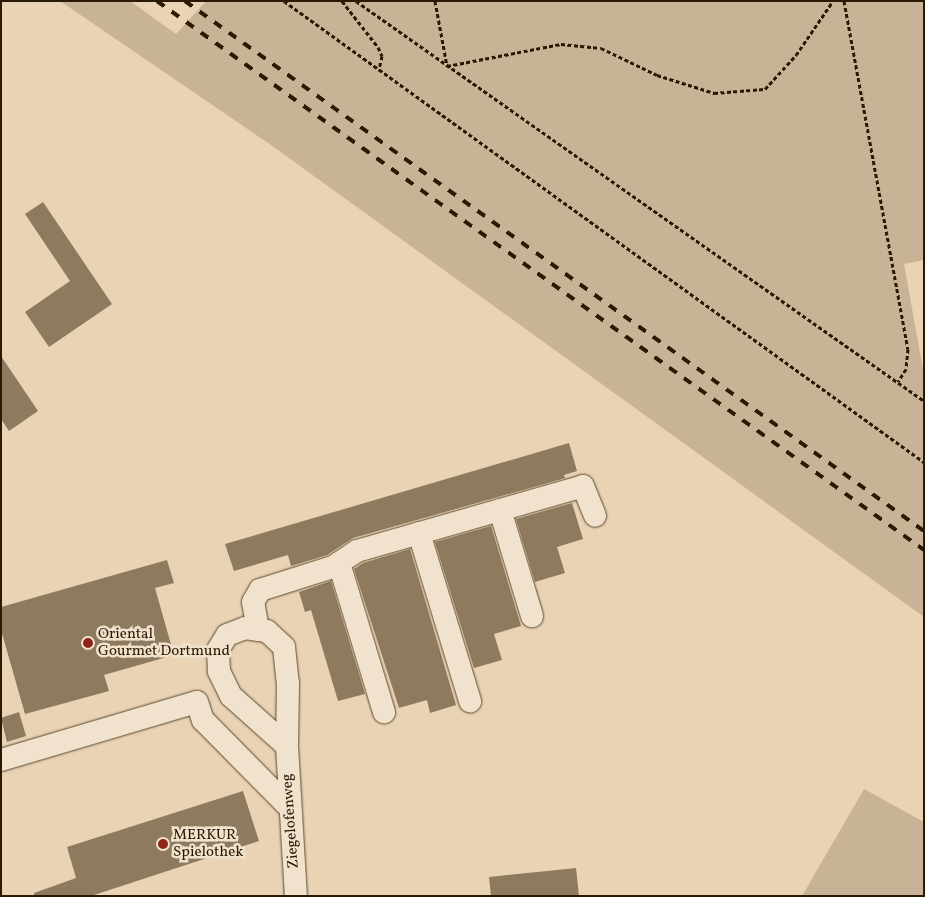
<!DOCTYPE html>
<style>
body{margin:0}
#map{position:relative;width:925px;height:897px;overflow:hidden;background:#e9d3b4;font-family:Vollkorn,serif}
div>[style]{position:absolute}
.green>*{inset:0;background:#c9b396}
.building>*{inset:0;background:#8d7a5f}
.path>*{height:3px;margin-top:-1.5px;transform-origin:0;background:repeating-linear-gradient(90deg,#2a1903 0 4px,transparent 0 6.5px)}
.roads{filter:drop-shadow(0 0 1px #5a482f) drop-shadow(0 0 1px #5a482f)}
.minor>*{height:22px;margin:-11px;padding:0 11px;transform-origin:11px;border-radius:11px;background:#f1e2ce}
.rail>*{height:4px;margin-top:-2px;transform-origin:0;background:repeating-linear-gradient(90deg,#2a1903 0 9px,transparent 0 18px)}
.dots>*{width:14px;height:14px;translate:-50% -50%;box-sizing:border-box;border:2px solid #f1e2ce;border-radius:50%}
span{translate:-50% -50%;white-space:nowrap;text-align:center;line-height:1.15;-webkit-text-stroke:5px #f1e2ce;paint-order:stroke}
.poi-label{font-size:15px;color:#2a1903}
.left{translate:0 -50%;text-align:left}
.street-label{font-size:15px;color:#2a1903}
.frame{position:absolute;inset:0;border:2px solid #2a1903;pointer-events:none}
</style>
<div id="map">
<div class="green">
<div style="clip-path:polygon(60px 1px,130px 1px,176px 34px,206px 1px,924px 1px,924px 260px,904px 264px,924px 375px,924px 617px,271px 145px)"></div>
<div style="clip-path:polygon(864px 789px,924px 822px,924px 896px,802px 896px)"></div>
</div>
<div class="building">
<div style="clip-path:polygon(43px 202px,112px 304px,49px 347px,25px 312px,70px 281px,25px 214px)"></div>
<div style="clip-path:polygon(1px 356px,38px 411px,9px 431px,1px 419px)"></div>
<div style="clip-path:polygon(569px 443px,577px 471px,564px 475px,565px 478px,353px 538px,327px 555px,291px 566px,288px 555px,234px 571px,225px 544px)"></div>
<div style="clip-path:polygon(572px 503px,583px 539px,557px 547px,565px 573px,535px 582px,516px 519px)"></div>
<div style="clip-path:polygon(491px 526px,521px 626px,494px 634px,502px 660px,474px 668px,435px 542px)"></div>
<div style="clip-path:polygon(410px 549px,456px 705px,430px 713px,427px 700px,399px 708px,354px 569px,363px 563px)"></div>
<div style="clip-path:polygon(167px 560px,174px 583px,155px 588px,174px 655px,104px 675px,109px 691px,25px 714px,1px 630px,1px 607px)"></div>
<div style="clip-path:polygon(331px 581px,365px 694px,338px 701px,311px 610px,305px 612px,299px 592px)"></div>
<div style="clip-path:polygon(19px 712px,26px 736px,7px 742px,1px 718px)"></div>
<div style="clip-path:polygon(243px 791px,259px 841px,91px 896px,34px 896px,34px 893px,76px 878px,67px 847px)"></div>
<div style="clip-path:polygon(576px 868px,579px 896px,491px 896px,489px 877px)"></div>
</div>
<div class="path">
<div style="left:284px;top:1px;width:789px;rotate:35.77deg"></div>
<div style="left:342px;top:1px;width:58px;rotate:52deg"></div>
<div style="left:378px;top:47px;width:10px;rotate:66deg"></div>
<div style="left:382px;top:56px;width:13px;rotate:103deg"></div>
<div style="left:356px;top:1px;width:695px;rotate:35.15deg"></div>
<div style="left:435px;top:1px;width:66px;rotate:79.5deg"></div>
<div style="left:447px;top:66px;width:116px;rotate:-10.9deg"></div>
<div style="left:561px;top:44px;width:40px;rotate:5.7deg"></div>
<div style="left:601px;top:48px;width:62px;rotate:25.7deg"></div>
<div style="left:657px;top:75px;width:60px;rotate:17.5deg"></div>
<div style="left:714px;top:93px;width:51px;rotate:-4.5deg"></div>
<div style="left:765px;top:89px;width:46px;rotate:-47.6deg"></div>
<div style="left:796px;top:55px;width:65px;rotate:-55.6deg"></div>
<div style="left:844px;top:1px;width:354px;rotate:79.6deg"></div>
<div style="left:908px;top:349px;width:20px;rotate:96deg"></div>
<div style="left:906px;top:369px;width:15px;rotate:122deg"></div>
</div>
<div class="roads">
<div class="minor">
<div style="left:500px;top:510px;width:111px;rotate:73.2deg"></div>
<div style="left:419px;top:533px;width:176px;rotate:73.1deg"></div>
<div style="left:339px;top:563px;width:156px;rotate:73.2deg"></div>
<div style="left:258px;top:630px;width:28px;rotate:-100deg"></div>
<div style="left:253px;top:602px;width:14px;rotate:-60deg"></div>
<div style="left:260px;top:590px;width:77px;rotate:-17.5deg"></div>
<div style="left:333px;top:567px;width:29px;rotate:-34deg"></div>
<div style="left:357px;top:551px;width:235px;rotate:-16deg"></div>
<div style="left:583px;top:486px;width:32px;rotate:68deg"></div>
<div style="left:287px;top:746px;width:75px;rotate:-138.2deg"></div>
<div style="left:231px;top:696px;width:28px;rotate:-116deg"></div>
<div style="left:219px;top:671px;width:21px;rotate:-93deg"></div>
<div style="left:218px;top:650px;width:17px;rotate:-59deg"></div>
<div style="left:227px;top:635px;width:19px;rotate:-21deg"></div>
<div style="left:245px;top:628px;width:22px;rotate:8deg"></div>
<div style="left:267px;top:631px;width:23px;rotate:43deg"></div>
<div style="left:284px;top:647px;width:36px;rotate:84deg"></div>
<div style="left:288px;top:683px;width:63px;rotate:90.9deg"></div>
<div style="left:287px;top:746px;width:150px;rotate:86.6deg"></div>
<div style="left:1px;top:760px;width:204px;rotate:-16.5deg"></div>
<div style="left:197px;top:702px;width:19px;rotate:72deg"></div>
<div style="left:203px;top:720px;width:124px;rotate:45.3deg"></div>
</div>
</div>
<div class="rail">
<div style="left:157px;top:1px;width:943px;rotate:35.59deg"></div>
<div style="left:185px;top:1px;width:909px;rotate:35.65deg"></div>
</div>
<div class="dots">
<div style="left:88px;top:643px;background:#8f2418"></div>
<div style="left:163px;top:844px;background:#8f2418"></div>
</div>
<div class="poi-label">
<span class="left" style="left:98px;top:643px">Oriental<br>Gourmet Dortmund</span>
<span class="left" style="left:173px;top:844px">MERKUR<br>Spielothek</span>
</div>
<div class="street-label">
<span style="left:291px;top:821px;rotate:-94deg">Ziegelofenweg</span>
</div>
<div class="frame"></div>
</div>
